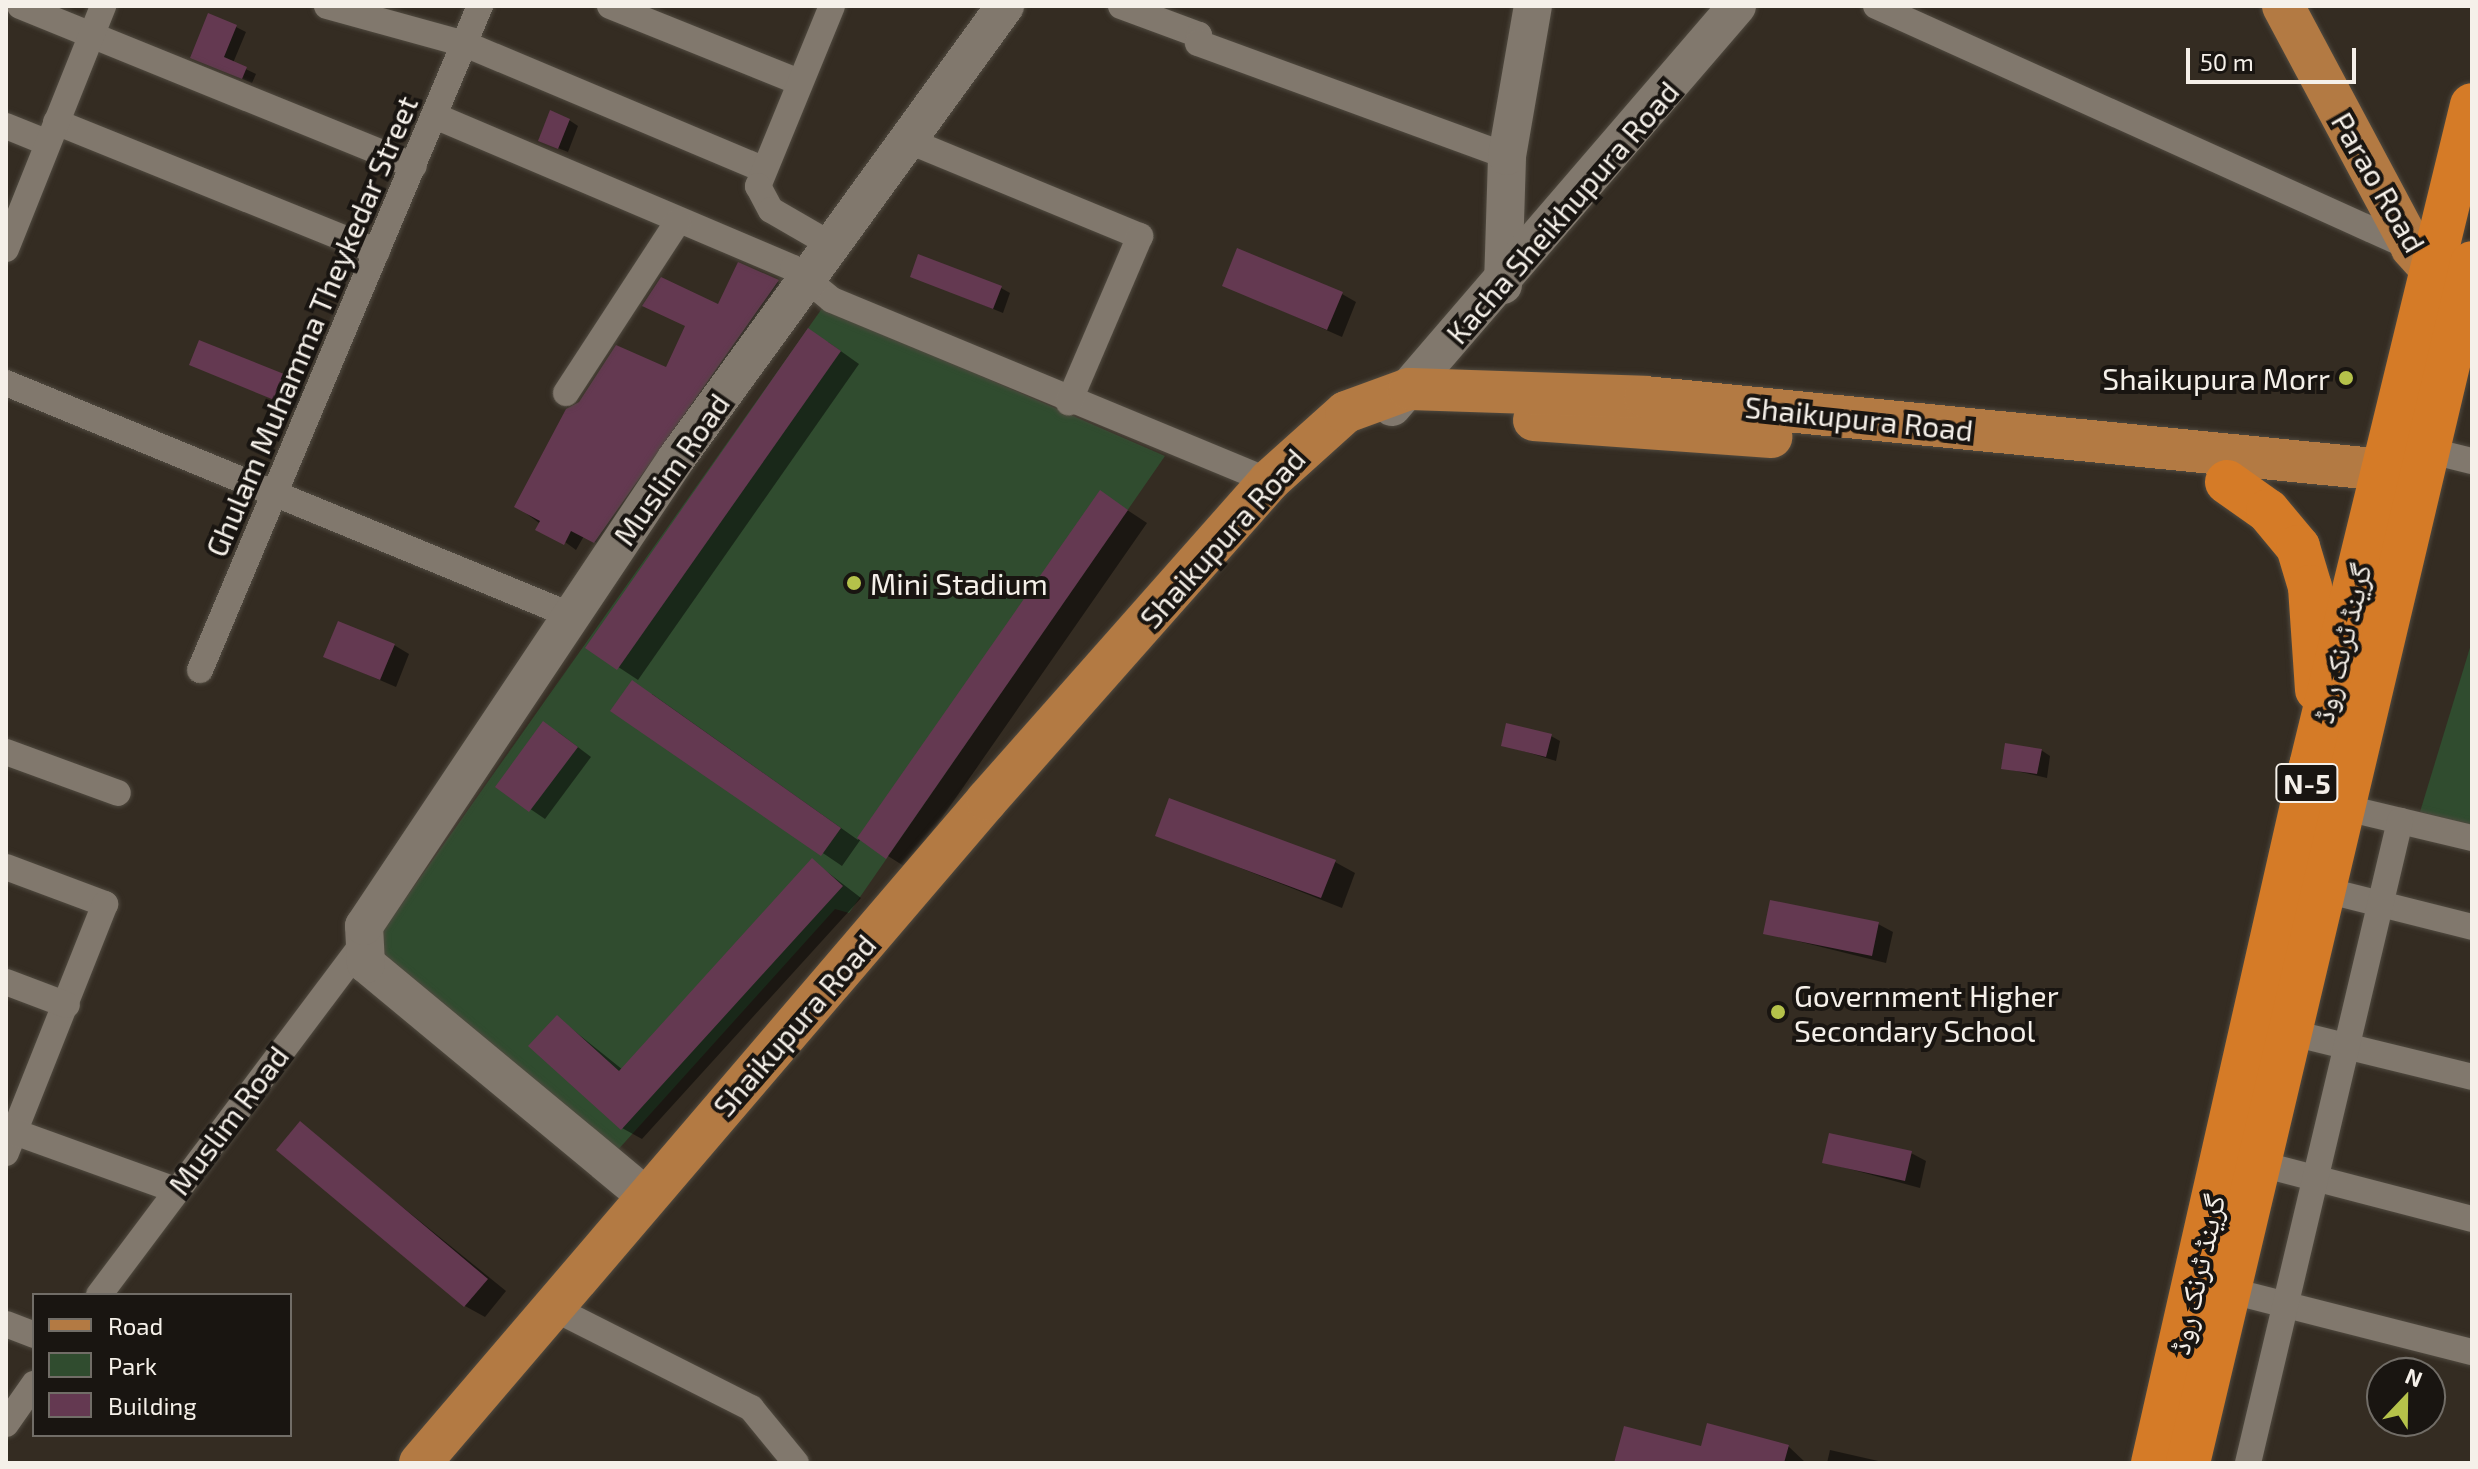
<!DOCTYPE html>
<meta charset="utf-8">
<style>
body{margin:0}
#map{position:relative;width:2478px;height:1469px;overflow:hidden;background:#342c22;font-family:"Exo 2","Noto Naskh Arabic",sans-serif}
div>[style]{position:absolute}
.green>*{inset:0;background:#304c2f}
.shadow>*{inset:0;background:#0007}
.building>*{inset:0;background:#643951}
.roads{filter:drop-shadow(0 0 2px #504a40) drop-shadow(0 0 2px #504a40)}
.street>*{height:26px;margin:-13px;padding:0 13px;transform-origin:13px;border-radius:13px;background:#81786d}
.secondary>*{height:38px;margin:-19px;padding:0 19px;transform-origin:19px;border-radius:19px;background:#81786d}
.primary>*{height:42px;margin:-21px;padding:0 21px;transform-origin:21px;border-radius:21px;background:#b37a43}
.highway>*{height:44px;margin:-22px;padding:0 22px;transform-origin:22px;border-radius:22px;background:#d57b27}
.dots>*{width:22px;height:22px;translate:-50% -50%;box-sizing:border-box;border:4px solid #191511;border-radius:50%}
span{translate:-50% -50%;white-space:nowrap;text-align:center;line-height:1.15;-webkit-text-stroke:8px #191511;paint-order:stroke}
.shield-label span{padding:2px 6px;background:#191511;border:2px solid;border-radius:6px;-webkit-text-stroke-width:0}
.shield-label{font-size:28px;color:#f5f0e9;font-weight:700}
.street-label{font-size:30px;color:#f5f0e9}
.poi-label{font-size:30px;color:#f5f0e9}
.right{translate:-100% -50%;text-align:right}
.left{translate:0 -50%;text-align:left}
.frame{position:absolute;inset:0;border:8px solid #f5f0e9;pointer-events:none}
.legend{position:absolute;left:32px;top:1293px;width:260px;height:144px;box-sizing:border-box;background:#191511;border:2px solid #716d67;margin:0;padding:10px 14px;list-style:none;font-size:24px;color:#f5f0e9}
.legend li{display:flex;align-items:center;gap:16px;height:40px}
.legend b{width:40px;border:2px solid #716d67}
.north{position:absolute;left:2366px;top:1357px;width:80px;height:80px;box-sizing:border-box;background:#191511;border:2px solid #716d67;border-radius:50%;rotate:22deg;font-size:22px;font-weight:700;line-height:32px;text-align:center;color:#f5f0e9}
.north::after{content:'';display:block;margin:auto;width:28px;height:36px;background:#b5c24a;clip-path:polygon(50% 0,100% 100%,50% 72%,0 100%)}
.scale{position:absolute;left:2186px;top:48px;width:170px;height:36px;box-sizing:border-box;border:4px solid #f5f0e9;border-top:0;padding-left:10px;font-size:24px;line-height:28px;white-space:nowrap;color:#f5f0e9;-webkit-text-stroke:6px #191511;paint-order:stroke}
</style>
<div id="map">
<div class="green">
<div style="clip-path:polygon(823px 307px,1165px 456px,849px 913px,835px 909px,616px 1152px,383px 959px,379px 936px)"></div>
<div style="clip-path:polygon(2472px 641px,2472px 825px,2420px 812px)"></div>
</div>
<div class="shadow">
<div style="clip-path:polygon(236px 27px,246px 32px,233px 63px,256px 74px,252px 83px,202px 62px)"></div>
<div style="clip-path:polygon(569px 120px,578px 126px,568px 152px,550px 145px)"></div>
<div style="clip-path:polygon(739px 264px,790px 288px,606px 548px,584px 536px,576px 550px,516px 506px,667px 370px,719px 306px)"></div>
<div style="clip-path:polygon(912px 276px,1001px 288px,1010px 293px,1003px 313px)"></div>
<div style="clip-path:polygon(1224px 285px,1342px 294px,1356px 302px,1342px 337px)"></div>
<div style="clip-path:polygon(200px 342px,313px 390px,304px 412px,191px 364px)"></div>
<div style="clip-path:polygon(828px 342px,859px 364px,638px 680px,588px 647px)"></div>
<div style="clip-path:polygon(1100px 492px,1147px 523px,907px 868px,861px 839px,842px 866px,613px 711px,652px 694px,858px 840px)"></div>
<div style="clip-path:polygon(394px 645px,409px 654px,396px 687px,326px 657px)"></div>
<div style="clip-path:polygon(558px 732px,591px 757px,545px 819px,498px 787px)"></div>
<div style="clip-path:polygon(1551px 736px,1560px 741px,1556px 761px,1503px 745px)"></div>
<div style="clip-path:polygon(2041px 750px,2050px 756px,2047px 778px,2003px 768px)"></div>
<div style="clip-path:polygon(1157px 835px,1335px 862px,1355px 873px,1342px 908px)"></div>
<div style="clip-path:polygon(813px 861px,861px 898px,642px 1139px,622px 1128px,557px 1017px,623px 1070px)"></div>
<div style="clip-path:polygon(1878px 924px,1893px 932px,1886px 963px,1765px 933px)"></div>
<div style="clip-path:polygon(300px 1124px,506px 1291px,485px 1317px,465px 1306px)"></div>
<div style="clip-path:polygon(1911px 1153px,1926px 1161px,1920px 1188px,1824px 1162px)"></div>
<div style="clip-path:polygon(1788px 1446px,1806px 1463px,1616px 1463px,1703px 1448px)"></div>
<div style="clip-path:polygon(1830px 1450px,1887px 1463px,1827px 1463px)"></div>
</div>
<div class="building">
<div style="clip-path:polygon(208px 13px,237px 25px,224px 57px,247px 67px,242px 79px,190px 58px)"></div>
<div style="clip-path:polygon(550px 110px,570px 119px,558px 149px,538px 141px)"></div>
<div style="clip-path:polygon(1237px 248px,1343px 292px,1327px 330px,1222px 286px)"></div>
<div style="clip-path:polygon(918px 254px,1002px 286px,993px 309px,910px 277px)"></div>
<div style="clip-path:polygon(738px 262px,779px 280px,594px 543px,571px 531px,564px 545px,535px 530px,540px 521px,514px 507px,566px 409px,579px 402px,616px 345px,666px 367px,685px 326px,642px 306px,661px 277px,718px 304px)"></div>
<div style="clip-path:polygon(808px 328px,841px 351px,617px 670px,585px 648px)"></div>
<div style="clip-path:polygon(199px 340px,299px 380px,289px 406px,189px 365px)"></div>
<div style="clip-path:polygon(1100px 490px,1128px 510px,886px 859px,857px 838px)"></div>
<div style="clip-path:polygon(338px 621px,395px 644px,380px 680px,323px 657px)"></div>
<div style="clip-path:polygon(632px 680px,841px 828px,821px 856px,610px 711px)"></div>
<div style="clip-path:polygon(543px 721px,578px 747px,529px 812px,495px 787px)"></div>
<div style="clip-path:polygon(1506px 723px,1552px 734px,1546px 757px,1501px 746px)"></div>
<div style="clip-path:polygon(2005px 743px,2042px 749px,2037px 774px,2001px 769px)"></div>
<div style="clip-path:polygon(1169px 798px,1336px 860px,1321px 898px,1155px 836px)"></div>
<div style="clip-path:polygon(812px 858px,843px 886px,621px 1130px,528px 1046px,557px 1015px,619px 1071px)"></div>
<div style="clip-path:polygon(1770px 900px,1879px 922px,1872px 956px,1763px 934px)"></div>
<div style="clip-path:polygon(300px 1121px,488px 1279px,464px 1307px,276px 1150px)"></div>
<div style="clip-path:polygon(1829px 1133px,1912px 1151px,1905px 1181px,1822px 1163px)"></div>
<div style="clip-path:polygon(1707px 1423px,1789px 1445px,1784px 1463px,1614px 1463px,1624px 1426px,1701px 1446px)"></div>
</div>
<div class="roads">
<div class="street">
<div style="left:20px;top:6px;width:425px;rotate:22.1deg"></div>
<div style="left:327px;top:6px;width:143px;rotate:15.4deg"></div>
<div style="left:465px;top:44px;width:322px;rotate:22.8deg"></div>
<div style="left:610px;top:6px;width:204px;rotate:21.9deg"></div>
<div style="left:832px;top:6px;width:195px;rotate:112.3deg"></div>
<div style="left:758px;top:186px;width:27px;rotate:62deg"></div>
<div style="left:771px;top:210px;width:72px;rotate:30.1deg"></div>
<div style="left:1121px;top:6px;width:83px;rotate:20.4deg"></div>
<div style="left:1199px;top:35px;width:8px;rotate:97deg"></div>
<div style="left:1198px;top:43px;width:329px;rotate:20.1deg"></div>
<div style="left:1876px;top:6px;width:588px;rotate:24.3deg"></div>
<div style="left:435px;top:116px;width:389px;rotate:23deg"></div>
<div style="left:793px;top:268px;width:50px;rotate:39.4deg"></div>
<div style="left:832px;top:300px;width:473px;rotate:22.5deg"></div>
<div style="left:56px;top:122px;width:346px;rotate:22deg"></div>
<div style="left:6px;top:126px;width:45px;rotate:22deg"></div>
<div style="left:909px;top:141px;width:250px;rotate:22.4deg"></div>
<div style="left:1140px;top:236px;width:181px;rotate:113.2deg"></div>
<div style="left:6px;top:249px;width:262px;rotate:-68.2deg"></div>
<div style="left:6px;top:383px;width:610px;rotate:22.36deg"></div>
<div style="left:566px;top:393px;width:205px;rotate:-56.9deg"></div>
<div style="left:2423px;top:449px;width:50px;rotate:13.8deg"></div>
<div style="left:200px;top:670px;width:721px;rotate:-67.14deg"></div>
<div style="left:6px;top:752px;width:119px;rotate:20.1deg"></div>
<div style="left:2342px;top:807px;width:134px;rotate:13.4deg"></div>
<div style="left:6px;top:867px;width:106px;rotate:20.5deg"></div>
<div style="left:105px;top:904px;width:268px;rotate:111.7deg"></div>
<div style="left:2321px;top:889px;width:156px;rotate:14.1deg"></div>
<div style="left:6px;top:982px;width:65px;rotate:20.7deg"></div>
<div style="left:2288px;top:1032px;width:189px;rotate:13.7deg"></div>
<div style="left:6px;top:1129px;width:180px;rotate:19.8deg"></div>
<div style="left:2257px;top:1163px;width:222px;rotate:14.6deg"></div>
<div style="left:2228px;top:1290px;width:252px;rotate:14.3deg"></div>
<div style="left:99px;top:1295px;width:435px;rotate:-53.1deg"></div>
<div style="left:569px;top:1316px;width:204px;rotate:26.8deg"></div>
<div style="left:751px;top:1408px;width:71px;rotate:50.7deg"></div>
<div style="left:6px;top:1324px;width:30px;rotate:21deg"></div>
<div style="left:6px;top:1424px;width:49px;rotate:-55deg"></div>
<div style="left:2248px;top:1463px;width:660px;rotate:-76.68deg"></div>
</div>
<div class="secondary">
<div style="left:1503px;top:285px;width:129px;rotate:-88.2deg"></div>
<div style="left:1507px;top:156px;width:152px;rotate:-80.2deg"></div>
<div style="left:1392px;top:407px;width:529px;rotate:-49.29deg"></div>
<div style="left:647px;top:1197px;width:365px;rotate:-140.3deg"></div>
<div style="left:366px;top:964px;width:38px;rotate:-93deg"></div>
<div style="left:364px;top:926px;width:562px;rotate:-56.25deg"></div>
<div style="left:676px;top:459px;width:560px;rotate:-54.01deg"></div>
</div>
<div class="primary">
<div style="left:2283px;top:6px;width:274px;rotate:61.9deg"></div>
<div style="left:2412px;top:248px;width:31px;rotate:48deg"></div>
<div style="left:1534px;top:420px;width:238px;rotate:4.1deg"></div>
<div style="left:420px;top:1463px;width:872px;rotate:-49.46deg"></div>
<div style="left:987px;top:800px;width:426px;rotate:-48.5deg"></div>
<div style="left:1269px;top:481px;width:103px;rotate:-41.9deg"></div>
<div style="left:1346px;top:412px;width:67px;rotate:-20.1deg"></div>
<div style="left:1409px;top:389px;width:236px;rotate:1.9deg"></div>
<div style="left:1645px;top:397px;width:743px;rotate:5.64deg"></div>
</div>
<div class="highway">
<div style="left:2227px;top:482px;width:50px;rotate:35.3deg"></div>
<div style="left:2268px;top:511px;width:47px;rotate:50.2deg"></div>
<div style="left:2298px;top:547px;width:42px;rotate:73.3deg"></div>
<div style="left:2310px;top:587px;width:103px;rotate:86.1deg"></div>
<div style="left:2153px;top:1463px;width:715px;rotate:-77.23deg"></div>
<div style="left:2311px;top:766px;width:680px;rotate:-76.31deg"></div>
<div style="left:2188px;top:1463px;width:1233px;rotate:-76.68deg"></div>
</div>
</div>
<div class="dots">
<div style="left:2346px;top:378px;background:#b5c24a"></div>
<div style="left:854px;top:583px;background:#b5c24a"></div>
<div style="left:1778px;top:1012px;background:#b5c24a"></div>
</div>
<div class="shield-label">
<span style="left:2307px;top:783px">N-5</span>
</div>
<div class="street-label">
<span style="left:2379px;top:182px;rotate:60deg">Parao Road</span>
<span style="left:1562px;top:212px;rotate:-49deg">Kacha Sheikhupura Road</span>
<span style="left:311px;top:326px;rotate:-67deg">Ghulam Muhamma Theykedar Street</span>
<span style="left:1859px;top:418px;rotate:6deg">Shaikupura Road</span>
<span style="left:671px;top:469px;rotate:-55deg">Muslim Road</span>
<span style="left:1222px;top:538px;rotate:-48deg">Shaikupura Road</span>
<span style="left:2341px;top:643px;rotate:-76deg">گرینڈ ٹرنک روڈ</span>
<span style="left:794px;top:1025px;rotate:-49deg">Shaikupura Road</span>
<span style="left:228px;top:1120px;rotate:-53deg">Muslim Road</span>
<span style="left:2196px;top:1274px;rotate:-77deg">گرینڈ ٹرنک روڈ</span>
</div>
<div class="poi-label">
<span class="right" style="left:2330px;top:378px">Shaikupura Morr</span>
<span class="left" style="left:870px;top:583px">Mini Stadium</span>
<span class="left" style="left:1794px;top:1012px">Government Higher<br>Secondary School</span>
</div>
<div class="frame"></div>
<ul class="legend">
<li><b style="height:10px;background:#b37a43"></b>Road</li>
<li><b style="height:22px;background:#304c2f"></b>Park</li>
<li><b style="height:22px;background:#643951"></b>Building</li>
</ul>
<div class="north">N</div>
<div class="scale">50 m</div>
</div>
